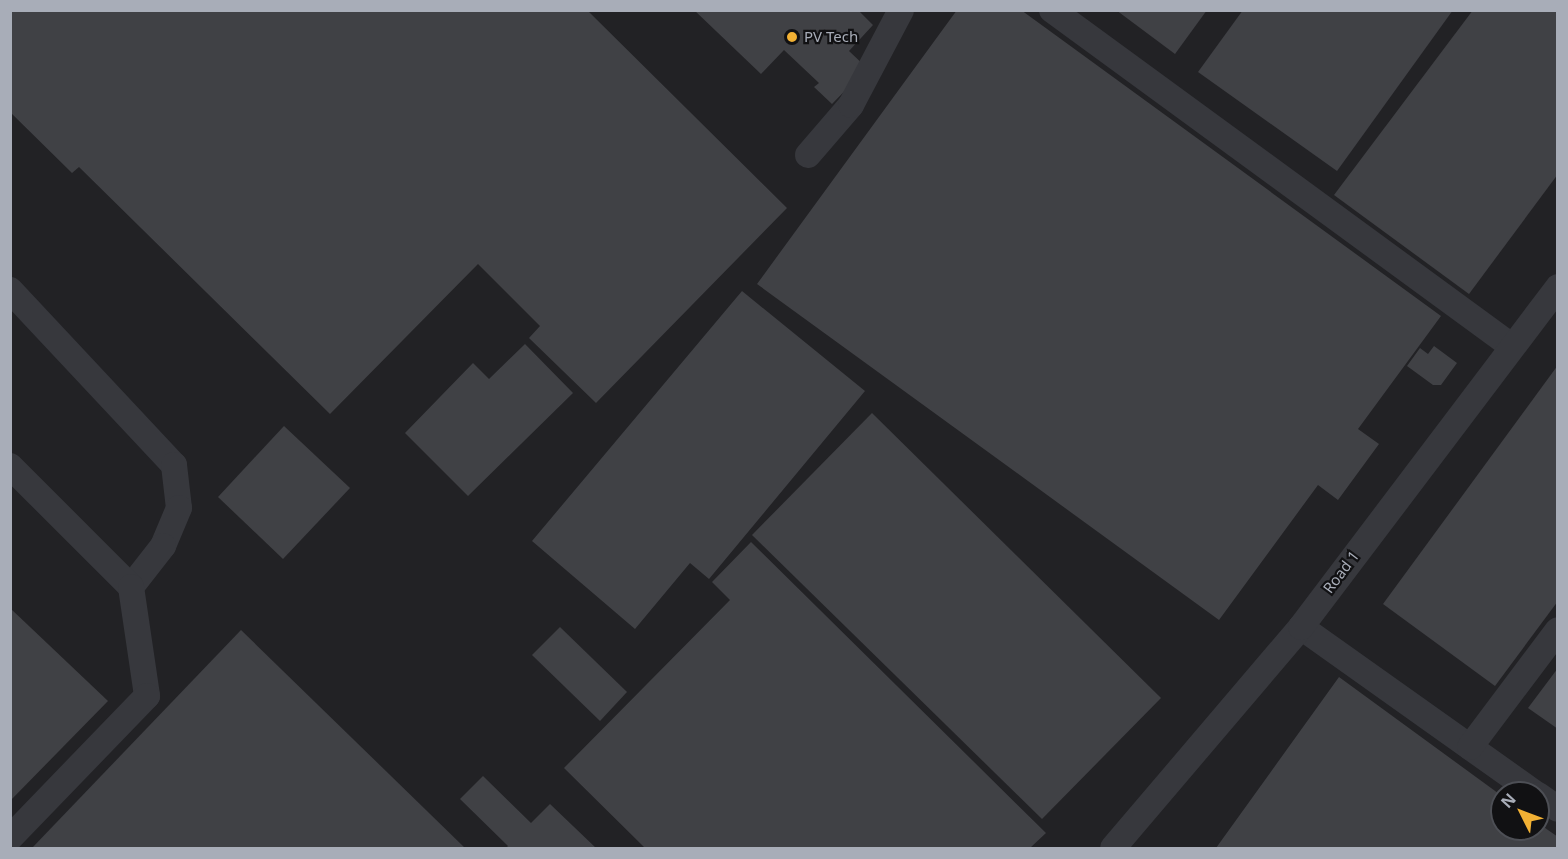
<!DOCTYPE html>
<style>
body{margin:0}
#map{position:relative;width:1568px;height:859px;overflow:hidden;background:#161618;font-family:"Noto Sans",sans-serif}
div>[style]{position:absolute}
.built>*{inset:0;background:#222225}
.building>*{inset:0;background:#404145}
.minor>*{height:26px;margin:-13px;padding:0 13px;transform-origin:13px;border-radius:13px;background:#37383d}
.dots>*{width:16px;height:16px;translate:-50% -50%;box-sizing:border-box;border:3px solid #111113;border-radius:50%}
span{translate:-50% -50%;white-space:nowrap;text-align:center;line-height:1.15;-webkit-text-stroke:4.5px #111113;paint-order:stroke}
.poi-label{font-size:15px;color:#a8adb8}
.left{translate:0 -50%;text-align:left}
.street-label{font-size:15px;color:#a8adb8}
.frame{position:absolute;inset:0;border:12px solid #a8adb8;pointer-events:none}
.north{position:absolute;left:1490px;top:781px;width:60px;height:60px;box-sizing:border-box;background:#111113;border:2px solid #4d4f55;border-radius:50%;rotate:312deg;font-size:16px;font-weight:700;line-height:24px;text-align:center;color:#a8adb8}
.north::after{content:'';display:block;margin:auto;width:21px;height:27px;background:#f2b134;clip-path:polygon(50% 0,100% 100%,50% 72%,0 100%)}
</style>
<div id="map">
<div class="built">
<div style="clip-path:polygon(evenodd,10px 11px,1557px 11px,1557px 848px,11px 848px,10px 11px,1502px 793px,1538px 793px,1538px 829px,1502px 829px,1502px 793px)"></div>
</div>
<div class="building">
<div style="clip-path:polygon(10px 10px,587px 10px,787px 208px,596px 403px,529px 338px,540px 326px,478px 264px,330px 414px,79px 167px,72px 173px,10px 112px)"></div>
<div style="clip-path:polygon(694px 10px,858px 10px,873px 25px,849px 51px,867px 68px,832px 104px,814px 87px,819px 83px,784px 50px,761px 74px)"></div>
<div style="clip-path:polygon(957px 10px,1021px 10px,1441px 316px,1358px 429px,1379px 444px,1338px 500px,1318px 485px,1219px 620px,757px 284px)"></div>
<div style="clip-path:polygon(1116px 10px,1207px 10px,1175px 54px)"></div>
<div style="clip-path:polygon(1243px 10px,1453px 10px,1337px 171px,1198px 72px)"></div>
<div style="clip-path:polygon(1473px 10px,1558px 10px,1558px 174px,1469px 294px,1334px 195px)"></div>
<div style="clip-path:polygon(742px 291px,865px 391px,709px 579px,690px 563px,635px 629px,532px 541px)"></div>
<div style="clip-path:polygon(525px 344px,573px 393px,468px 496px,405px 433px,473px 363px,489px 379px)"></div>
<div style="clip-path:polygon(1434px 346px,1457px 363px,1441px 385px,1433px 385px,1407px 366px,1420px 348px,1428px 354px)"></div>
<div style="clip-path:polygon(1558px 365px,1558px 601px,1495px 686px,1383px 604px)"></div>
<div style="clip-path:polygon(872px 413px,1161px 698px,1042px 819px,752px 535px)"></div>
<div style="clip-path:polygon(284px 426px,350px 488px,283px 559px,218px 497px)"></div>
<div style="clip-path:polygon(751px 542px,1046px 833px,1030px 848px,645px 848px,564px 768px,730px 600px,712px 582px)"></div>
<div style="clip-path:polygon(10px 608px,108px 701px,10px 801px)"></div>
<div style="clip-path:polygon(560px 627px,627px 692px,600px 721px,532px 655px)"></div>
<div style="clip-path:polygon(241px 630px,465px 848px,32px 848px)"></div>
<div style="clip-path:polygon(1558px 668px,1558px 729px,1528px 708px)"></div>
<div style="clip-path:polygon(1339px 677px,1502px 796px,1502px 829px,1538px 829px,1538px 823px,1558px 837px,1558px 848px,1216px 848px)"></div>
<div style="clip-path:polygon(483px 776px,531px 823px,550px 804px,596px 848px,506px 848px,508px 846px,460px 799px)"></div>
</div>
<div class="minor">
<div style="left:1052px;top:10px;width:567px;rotate:36.18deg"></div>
<div style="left:808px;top:155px;width:66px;rotate:-49.3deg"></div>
<div style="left:851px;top:105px;width:107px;rotate:-62.2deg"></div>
<div style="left:10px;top:290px;width:240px;rotate:46.9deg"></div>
<div style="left:174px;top:465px;width:43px;rotate:83.4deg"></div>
<div style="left:179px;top:508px;width:41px;rotate:112.8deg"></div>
<div style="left:163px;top:546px;width:52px;rotate:128deg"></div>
<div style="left:10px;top:466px;width:171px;rotate:45deg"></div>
<div style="left:131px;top:587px;width:110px;rotate:81.6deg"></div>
<div style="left:147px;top:696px;width:197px;rotate:134deg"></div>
<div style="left:1301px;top:627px;width:287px;rotate:35.4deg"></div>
<div style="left:1470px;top:747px;width:146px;rotate:-53.1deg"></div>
<div style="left:1538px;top:795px;width:24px;rotate:35deg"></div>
<div style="left:1113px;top:848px;width:290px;rotate:-49.6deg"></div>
<div style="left:1301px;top:627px;width:426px;rotate:-52.9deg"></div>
</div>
<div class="dots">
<div style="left:792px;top:37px;background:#f2b134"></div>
</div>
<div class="poi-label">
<span class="left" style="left:804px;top:37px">PV Tech</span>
</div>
<div class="street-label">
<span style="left:1341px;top:572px;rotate:-53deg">Road 1</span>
</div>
<div class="frame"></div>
<div class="north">N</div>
</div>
